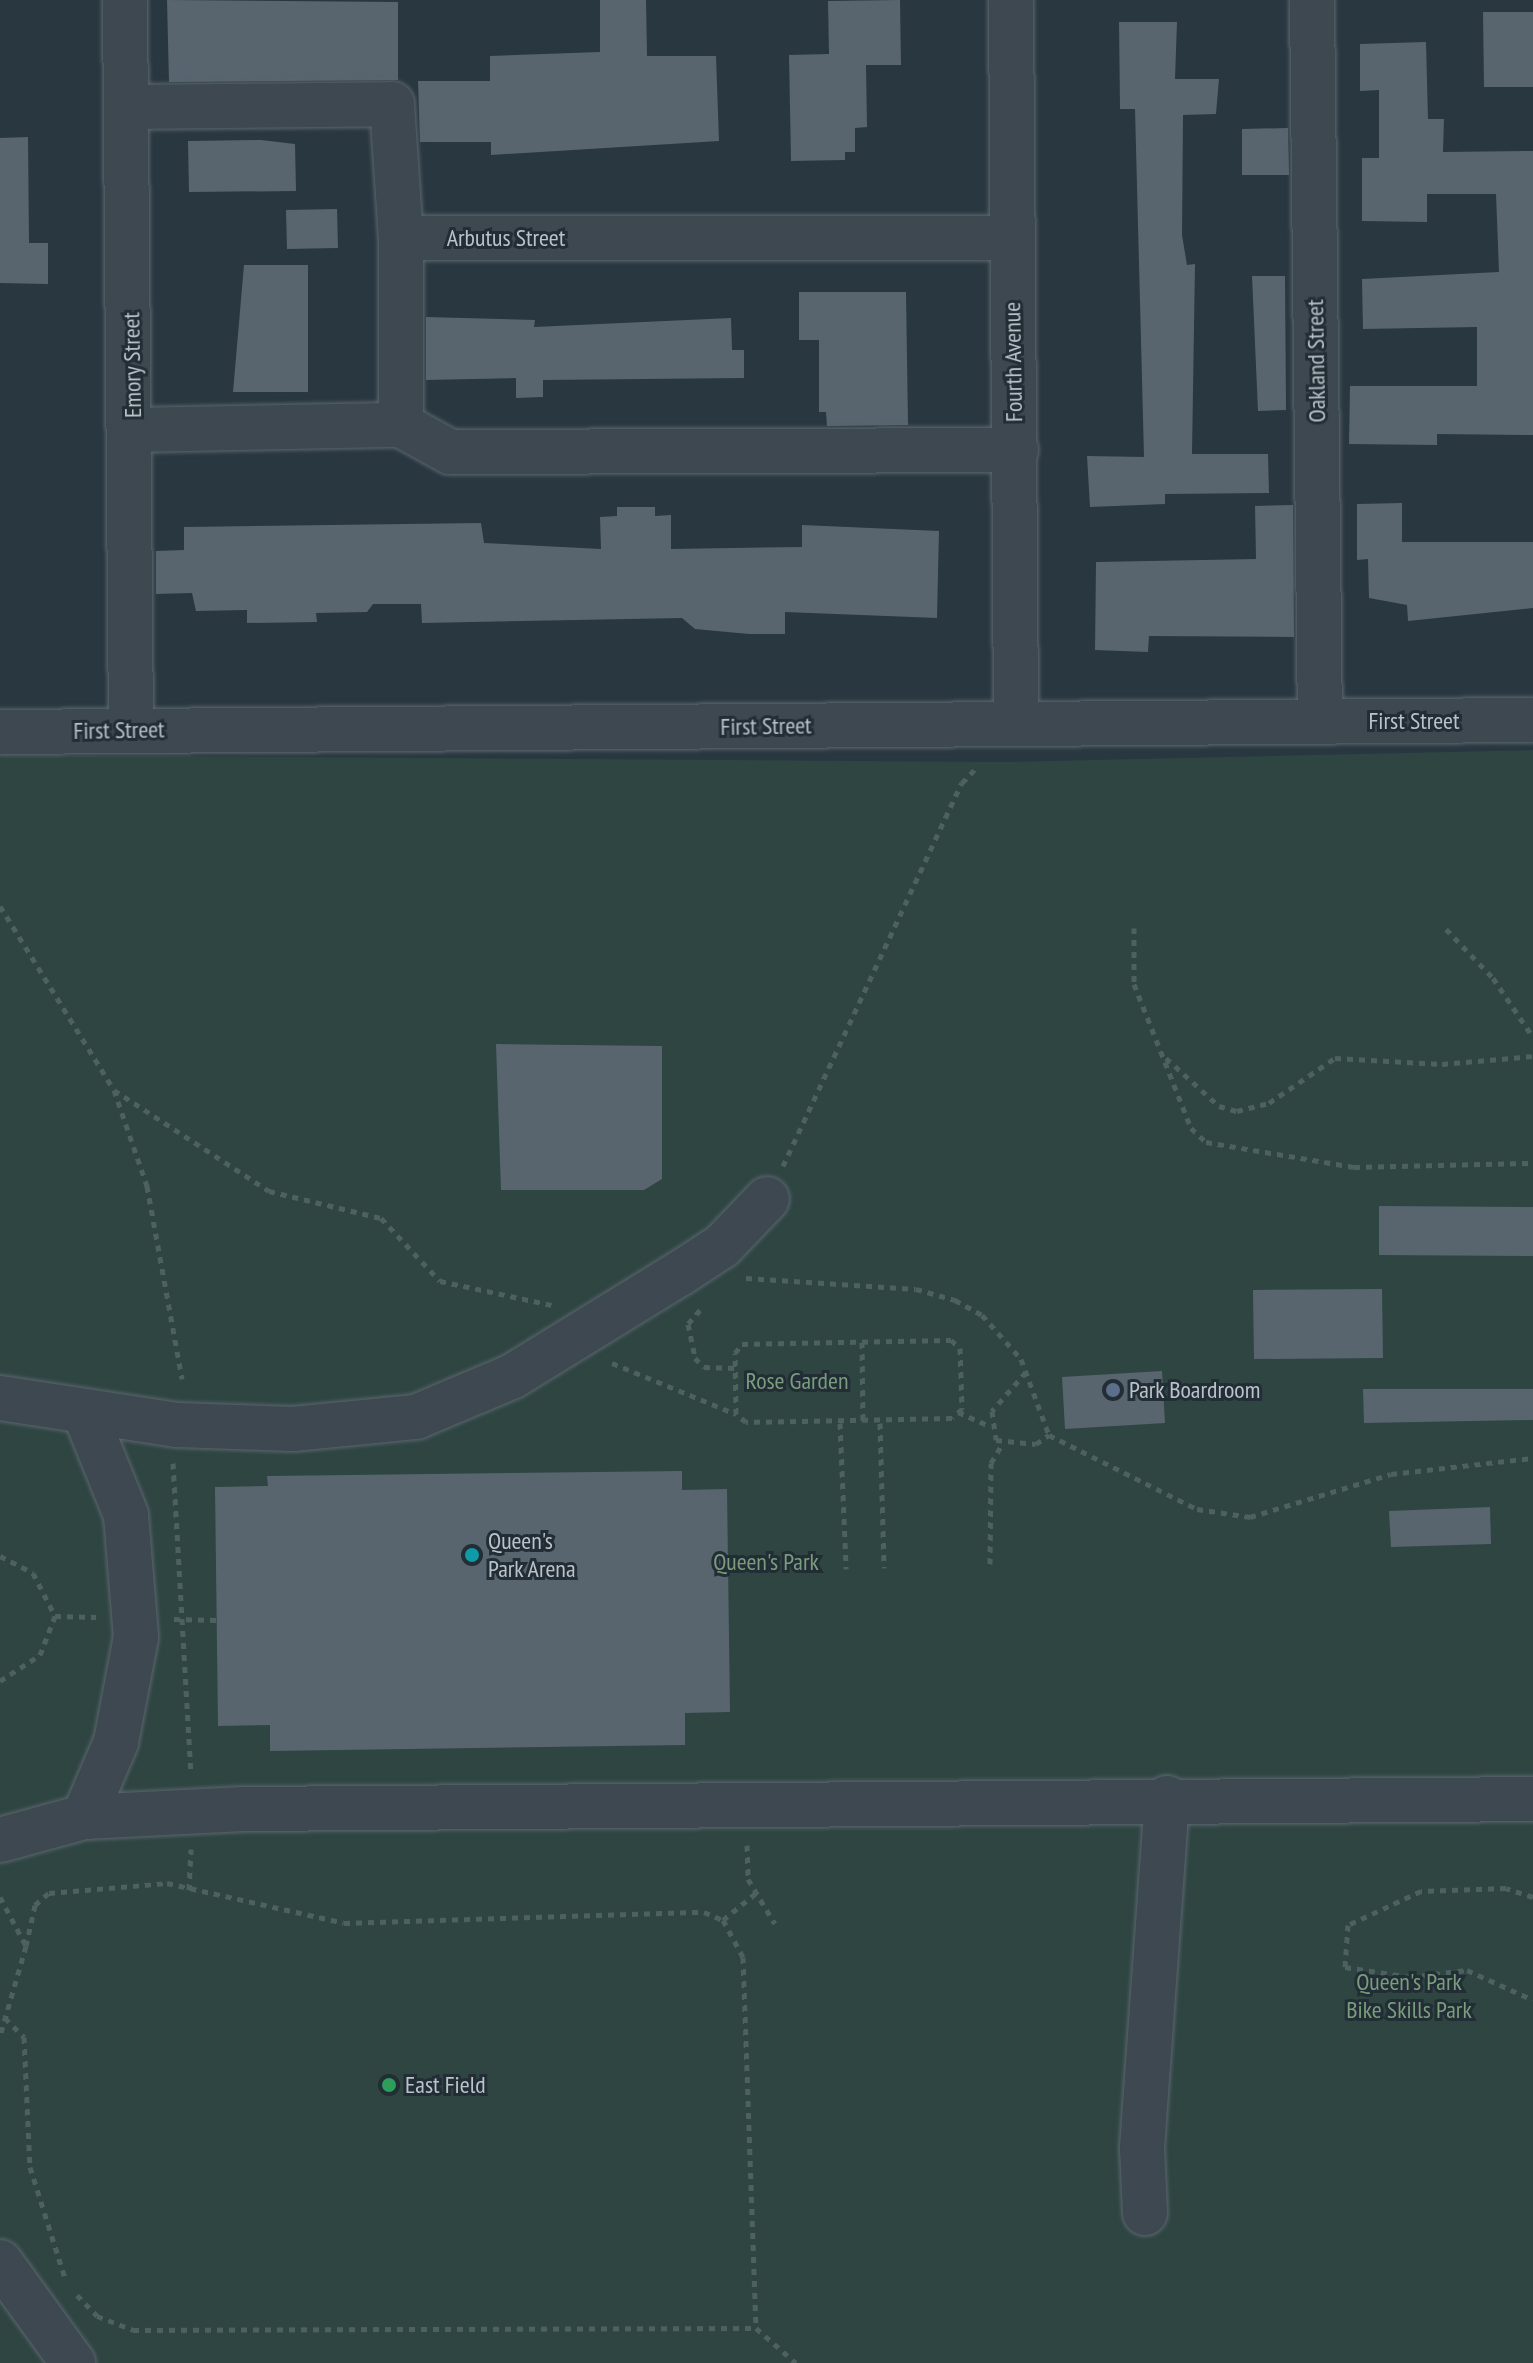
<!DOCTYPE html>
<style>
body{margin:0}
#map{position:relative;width:1533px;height:2363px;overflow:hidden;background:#293740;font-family:"PT Sans Narrow",sans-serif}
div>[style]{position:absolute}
.green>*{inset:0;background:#2e4542}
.building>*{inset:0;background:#58656f}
.path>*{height:5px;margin-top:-2.5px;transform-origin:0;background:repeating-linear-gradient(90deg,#4d6160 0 6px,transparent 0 12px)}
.roads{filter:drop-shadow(0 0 2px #5b666d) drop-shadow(0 0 2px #5b666d)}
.minor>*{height:44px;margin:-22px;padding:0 22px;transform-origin:22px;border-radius:22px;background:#3d4850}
.dots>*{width:22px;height:22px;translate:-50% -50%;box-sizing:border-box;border:4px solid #222d35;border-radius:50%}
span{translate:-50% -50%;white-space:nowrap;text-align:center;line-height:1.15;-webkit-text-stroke:6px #222d35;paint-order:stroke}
.street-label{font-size:24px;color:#bac3ca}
.park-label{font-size:24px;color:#7a9e7d}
.poi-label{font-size:24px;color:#bac3ca}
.left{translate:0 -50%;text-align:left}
</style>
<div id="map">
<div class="green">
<div style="clip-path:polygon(1533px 750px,1533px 2363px,0 2363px,0 755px,1002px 762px)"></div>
</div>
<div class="building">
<div style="clip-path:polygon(167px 0,398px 2px,398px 80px,169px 82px)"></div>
<div style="clip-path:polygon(600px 0,646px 0,647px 56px,716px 56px,719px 141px,491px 155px,491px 142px,420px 142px,418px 81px,490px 81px,490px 56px,600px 52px)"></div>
<div style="clip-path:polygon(900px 0,901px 65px,866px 65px,867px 127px,855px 128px,855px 152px,845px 152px,845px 160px,791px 161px,789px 55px,829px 54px,828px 1px)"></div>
<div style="clip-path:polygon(1483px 12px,1533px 12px,1533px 87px,1484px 87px)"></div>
<div style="clip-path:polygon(1119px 22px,1177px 22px,1175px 79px,1219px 79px,1216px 114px,1183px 115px,1182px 235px,1187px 265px,1195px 264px,1192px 454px,1268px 454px,1269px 493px,1165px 494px,1165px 504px,1090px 507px,1087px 456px,1144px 457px,1135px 109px,1120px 109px)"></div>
<div style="clip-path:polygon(1426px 42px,1428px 119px,1444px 119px,1443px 152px,1533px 151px,1533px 435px,1437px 434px,1437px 445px,1349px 444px,1350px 386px,1477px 386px,1477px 327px,1363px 329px,1362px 279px,1499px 272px,1496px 194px,1427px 194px,1427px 222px,1362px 221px,1362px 158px,1379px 158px,1379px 90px,1360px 91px,1360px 44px)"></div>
<div style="clip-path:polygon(1288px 128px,1289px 175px,1242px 175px,1242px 129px)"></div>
<div style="clip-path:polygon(28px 137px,29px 243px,48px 243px,48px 284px,0 283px,0 138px)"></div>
<div style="clip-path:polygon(261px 140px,295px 144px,296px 191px,189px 192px,188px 141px)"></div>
<div style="clip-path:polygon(337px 209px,338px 248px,287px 249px,286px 210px)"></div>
<div style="clip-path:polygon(244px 265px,308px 265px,308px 392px,233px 392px)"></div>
<div style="clip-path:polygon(1252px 276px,1285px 276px,1286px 410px,1258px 411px)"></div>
<div style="clip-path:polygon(799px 292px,906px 292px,908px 425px,827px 426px,826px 412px,819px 412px,819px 340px,799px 340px)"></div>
<div style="clip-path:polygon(426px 317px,535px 320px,534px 327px,731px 318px,732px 350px,744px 350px,744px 378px,543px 380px,543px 397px,516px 398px,516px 378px,426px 380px)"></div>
<div style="clip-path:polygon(1402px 503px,1402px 542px,1533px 542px,1533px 608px,1408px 621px,1407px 605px,1369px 598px,1368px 559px,1357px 560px,1357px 504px)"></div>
<div style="clip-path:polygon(1293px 505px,1294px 637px,1149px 636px,1148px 652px,1095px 650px,1096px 562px,1256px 559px,1255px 506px)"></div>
<div style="clip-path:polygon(617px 507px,655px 507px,655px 516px,671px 515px,671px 549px,802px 547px,802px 525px,939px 531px,937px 618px,785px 612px,785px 634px,749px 634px,695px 629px,682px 618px,422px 623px,421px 604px,373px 604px,367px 612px,316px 613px,317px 622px,247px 623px,247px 610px,196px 611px,192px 593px,156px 594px,156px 551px,184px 550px,184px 527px,481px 523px,484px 543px,601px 549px,600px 517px,617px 516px)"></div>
<div style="clip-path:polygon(496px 1044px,662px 1046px,662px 1179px,644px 1190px,501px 1190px)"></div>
<div style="clip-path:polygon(1379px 1206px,1533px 1207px,1533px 1256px,1379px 1255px)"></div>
<div style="clip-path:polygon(1382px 1289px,1383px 1358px,1254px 1359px,1253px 1290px)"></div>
<div style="clip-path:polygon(1162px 1371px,1165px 1423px,1065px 1429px,1062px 1377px)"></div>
<div style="clip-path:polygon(1363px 1389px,1533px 1389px,1533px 1420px,1364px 1423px)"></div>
<div style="clip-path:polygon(682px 1471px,682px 1490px,727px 1489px,730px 1712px,685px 1713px,685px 1745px,270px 1751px,270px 1725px,218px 1726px,215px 1487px,268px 1486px,267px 1476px)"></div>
<div style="clip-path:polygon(1490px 1507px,1491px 1544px,1391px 1547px,1389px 1511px)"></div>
</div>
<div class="path">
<div style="left:0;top:906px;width:216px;rotate:58.2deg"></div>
<div style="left:114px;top:1090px;width:102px;rotate:71deg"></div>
<div style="left:147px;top:1186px;width:196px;rotate:79.7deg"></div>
<div style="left:1134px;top:928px;width:56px;rotate:90deg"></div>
<div style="left:1134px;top:984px;width:155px;rotate:68.4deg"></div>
<div style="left:1191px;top:1128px;width:21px;rotate:43deg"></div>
<div style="left:1206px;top:1142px;width:150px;rotate:9.6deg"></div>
<div style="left:1354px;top:1167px;width:179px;rotate:-1.3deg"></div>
<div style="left:1446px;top:929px;width:68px;rotate:46.2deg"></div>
<div style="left:1493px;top:978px;width:71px;rotate:55.9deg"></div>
<div style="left:1166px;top:1058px;width:72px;rotate:42.2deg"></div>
<div style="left:1219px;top:1106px;width:19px;rotate:16deg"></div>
<div style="left:1237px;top:1111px;width:33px;rotate:-14deg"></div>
<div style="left:1269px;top:1103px;width:80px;rotate:-34.3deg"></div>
<div style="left:1335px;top:1058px;width:107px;rotate:3.2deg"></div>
<div style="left:1442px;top:1064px;width:91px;rotate:-5deg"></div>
<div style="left:114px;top:1090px;width:185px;rotate:33.1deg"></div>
<div style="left:269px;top:1191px;width:115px;rotate:13.6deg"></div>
<div style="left:381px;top:1218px;width:86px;rotate:46.9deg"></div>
<div style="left:440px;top:1281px;width:115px;rotate:12.1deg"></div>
<div style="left:783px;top:1166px;width:423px;rotate:-65deg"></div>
<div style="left:962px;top:783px;width:21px;rotate:-47deg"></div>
<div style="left:746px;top:1278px;width:170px;rotate:3.7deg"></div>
<div style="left:916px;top:1289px;width:41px;rotate:15.8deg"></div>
<div style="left:955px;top:1300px;width:31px;rotate:29deg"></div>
<div style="left:982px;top:1315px;width:59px;rotate:48.4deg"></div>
<div style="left:1021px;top:1359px;width:81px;rotate:69.8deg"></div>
<div style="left:1049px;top:1435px;width:165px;rotate:26.6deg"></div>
<div style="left:1197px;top:1509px;width:54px;rotate:8.6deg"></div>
<div style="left:1250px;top:1517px;width:147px;rotate:-17deg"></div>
<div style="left:1391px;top:1474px;width:143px;rotate:-6.4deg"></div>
<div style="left:700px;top:1310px;width:18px;rotate:131deg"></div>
<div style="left:688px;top:1324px;width:35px;rotate:78deg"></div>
<div style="left:695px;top:1358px;width:13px;rotate:45deg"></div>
<div style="left:704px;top:1367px;width:32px;rotate:2deg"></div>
<div style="left:951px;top:1340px;width:12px;rotate:42deg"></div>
<div style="left:960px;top:1348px;width:61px;rotate:88.1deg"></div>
<div style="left:962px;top:1409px;width:13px;rotate:138deg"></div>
<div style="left:952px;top:1418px;width:206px;rotate:178.9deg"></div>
<div style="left:746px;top:1422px;width:13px;rotate:-141deg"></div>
<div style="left:736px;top:1414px;width:61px;rotate:-90.9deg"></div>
<div style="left:735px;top:1353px;width:11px;rotate:-52deg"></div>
<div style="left:742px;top:1344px;width:209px;rotate:-1.1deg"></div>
<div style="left:862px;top:1342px;width:81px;rotate:89.3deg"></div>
<div style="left:612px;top:1363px;width:134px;rotate:22.4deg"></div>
<div style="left:1026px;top:1372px;width:52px;rotate:131.1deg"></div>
<div style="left:992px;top:1411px;width:29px;rotate:82deg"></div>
<div style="left:996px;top:1440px;width:40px;rotate:5.7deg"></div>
<div style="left:1036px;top:1444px;width:16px;rotate:-35deg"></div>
<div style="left:958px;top:1412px;width:36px;rotate:24deg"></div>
<div style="left:840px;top:1423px;width:146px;rotate:87.6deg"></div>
<div style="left:880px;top:1423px;width:145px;rotate:88.4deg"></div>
<div style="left:173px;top:1463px;width:310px;rotate:86.7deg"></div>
<div style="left:0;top:1556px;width:37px;rotate:27deg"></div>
<div style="left:33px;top:1573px;width:48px;rotate:62.9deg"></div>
<div style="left:55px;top:1616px;width:41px;rotate:1.4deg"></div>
<div style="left:990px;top:1564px;width:101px;rotate:-89.4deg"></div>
<div style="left:991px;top:1463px;width:21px;rotate:-59deg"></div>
<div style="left:174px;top:1619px;width:43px;rotate:1.3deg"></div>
<div style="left:0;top:1681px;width:48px;rotate:-33deg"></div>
<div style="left:40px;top:1655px;width:42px;rotate:-69deg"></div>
<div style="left:747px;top:1845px;width:34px;rotate:88deg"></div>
<div style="left:748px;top:1879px;width:52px;rotate:59deg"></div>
<div style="left:189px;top:1890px;width:41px;rotate:-87.2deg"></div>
<div style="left:0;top:1897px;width:55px;rotate:62deg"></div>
<div style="left:26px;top:1946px;width:94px;rotate:106.1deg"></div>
<div style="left:1533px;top:1897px;width:28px;rotate:-162deg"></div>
<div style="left:1506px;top:1888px;width:85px;rotate:178deg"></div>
<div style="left:1421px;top:1891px;width:81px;rotate:155deg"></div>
<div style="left:1348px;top:1925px;width:42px;rotate:94.1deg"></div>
<div style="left:1345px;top:1967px;width:66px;rotate:8.7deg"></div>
<div style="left:1410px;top:1977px;width:57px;rotate:-7deg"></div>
<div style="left:1467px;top:1970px;width:72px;rotate:24.4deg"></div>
<div style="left:723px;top:1920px;width:43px;rotate:-39.3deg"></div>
<div style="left:26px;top:1946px;width:42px;rotate:-77.6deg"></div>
<div style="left:35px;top:1905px;width:18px;rotate:-41deg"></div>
<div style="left:49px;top:1893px;width:118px;rotate:-4.8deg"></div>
<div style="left:167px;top:1883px;width:181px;rotate:12.7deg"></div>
<div style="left:344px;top:1923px;width:360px;rotate:-1.8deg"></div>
<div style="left:704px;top:1912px;width:21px;rotate:23deg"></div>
<div style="left:723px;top:1920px;width:42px;rotate:61.6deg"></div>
<div style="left:743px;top:1957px;width:371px;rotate:88deg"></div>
<div style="left:5px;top:2018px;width:27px;rotate:45deg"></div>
<div style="left:24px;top:2037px;width:130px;rotate:87.4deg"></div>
<div style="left:30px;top:2167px;width:116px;rotate:72.5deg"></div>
<div style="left:77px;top:2295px;width:29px;rotate:46deg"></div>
<div style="left:97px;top:2316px;width:39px;rotate:21deg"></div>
<div style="left:133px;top:2330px;width:623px;rotate:-0.18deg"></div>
<div style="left:756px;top:2328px;width:53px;rotate:41.2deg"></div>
</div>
<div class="roads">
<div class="minor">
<div style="left:125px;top:0;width:729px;rotate:89.53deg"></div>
<div style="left:1011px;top:0;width:723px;rotate:89.6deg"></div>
<div style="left:1312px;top:0;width:722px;rotate:89.37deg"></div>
<div style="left:127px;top:107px;width:265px;rotate:-0.6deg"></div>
<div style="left:392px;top:104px;width:134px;rotate:86.2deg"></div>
<div style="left:401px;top:238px;width:609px"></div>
<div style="left:401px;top:425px;width:56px;rotate:28.9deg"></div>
<div style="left:450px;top:452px;width:566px;rotate:-0.2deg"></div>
<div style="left:133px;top:430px;width:268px;rotate:-1.1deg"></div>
<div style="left:401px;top:425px;width:187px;rotate:-90deg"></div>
<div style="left:0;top:732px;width:1533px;rotate:-0.45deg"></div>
<div style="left:0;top:1398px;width:179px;rotate:8.7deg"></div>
<div style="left:177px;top:1425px;width:116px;rotate:2deg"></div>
<div style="left:293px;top:1429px;width:124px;rotate:-5.6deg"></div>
<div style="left:416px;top:1417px;width:105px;rotate:-22.9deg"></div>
<div style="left:513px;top:1376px;width:195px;rotate:-31.6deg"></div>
<div style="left:679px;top:1274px;width:51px;rotate:-33.1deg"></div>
<div style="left:722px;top:1246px;width:65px;rotate:-46.2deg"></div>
<div style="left:84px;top:1817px;width:82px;rotate:-66.9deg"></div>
<div style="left:116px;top:1742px;width:107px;rotate:-79.2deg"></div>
<div style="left:136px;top:1637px;width:122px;rotate:-94.7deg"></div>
<div style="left:126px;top:1515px;width:112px;rotate:-112deg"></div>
<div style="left:0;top:1840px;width:87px;rotate:-15.3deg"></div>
<div style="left:84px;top:1817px;width:160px;rotate:-2.9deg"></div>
<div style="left:244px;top:1809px;width:1289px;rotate:-0.44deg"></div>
<div style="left:1145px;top:2213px;width:65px;rotate:-92.6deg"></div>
<div style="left:1142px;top:2148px;width:351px;rotate:-85.9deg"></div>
<div style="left:0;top:2262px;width:125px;rotate:54.1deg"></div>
</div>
</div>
<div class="dots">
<div style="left:1113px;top:1390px;background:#5c6f8a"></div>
<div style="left:472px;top:1555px;background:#0f9aa8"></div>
<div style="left:389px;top:2085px;background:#2e9e5b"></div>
</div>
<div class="street-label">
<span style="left:506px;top:238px">Arbutus Street</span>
<span style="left:1316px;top:361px;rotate:-91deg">Oakland Street</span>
<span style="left:1013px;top:362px;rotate:-91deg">Fourth Avenue</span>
<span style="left:132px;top:365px;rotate:-91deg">Emory Street</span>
<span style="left:1414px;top:721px">First Street</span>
<span style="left:766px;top:726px;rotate:-1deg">First Street</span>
<span style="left:119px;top:730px;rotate:-1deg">First Street</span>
</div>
<div class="park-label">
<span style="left:797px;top:1381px">Rose Garden</span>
<span style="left:766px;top:1562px">Queen's Park</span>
<span style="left:1409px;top:1996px">Queen's Park<br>Bike Skills Park</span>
</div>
<div class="poi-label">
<span class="left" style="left:1129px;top:1390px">Park Boardroom</span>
<span class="left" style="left:488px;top:1555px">Queen's<br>Park Arena</span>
<span class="left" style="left:405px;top:2085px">East Field</span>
</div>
</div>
